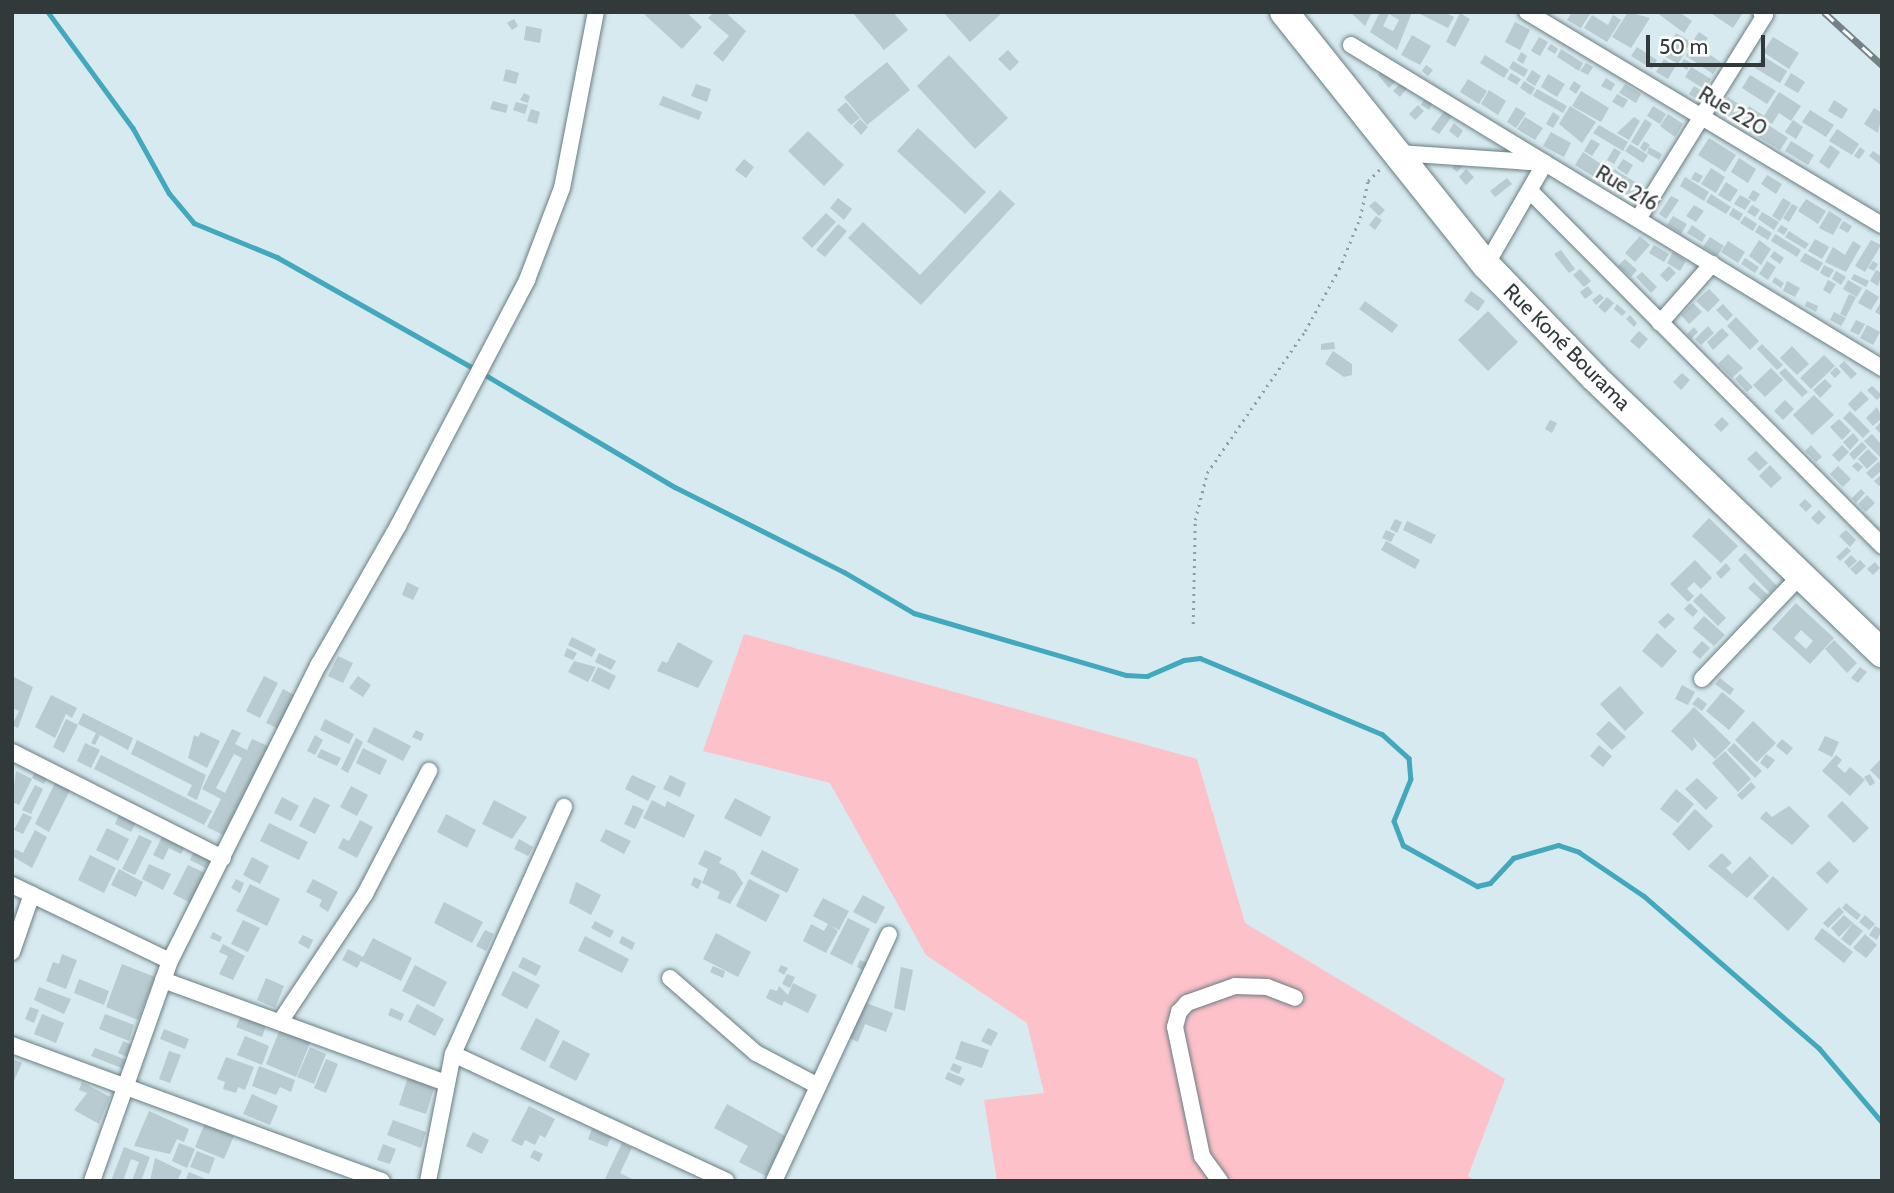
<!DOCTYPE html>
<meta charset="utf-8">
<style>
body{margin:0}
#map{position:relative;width:1894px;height:1193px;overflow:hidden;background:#d6eaef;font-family:Cabin,sans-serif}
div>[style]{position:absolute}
.green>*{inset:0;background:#fdc1c9}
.stream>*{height:4.5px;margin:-2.25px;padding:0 2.25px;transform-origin:2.25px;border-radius:2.25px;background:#42a8bd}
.building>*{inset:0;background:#b7cbd0}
.path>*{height:2.5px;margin-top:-1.25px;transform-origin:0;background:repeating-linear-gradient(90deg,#8f9ea1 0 2px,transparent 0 7px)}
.roads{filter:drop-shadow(0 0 2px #6a7d81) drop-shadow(0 0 2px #6a7d81)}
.street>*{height:16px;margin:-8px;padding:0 8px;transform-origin:8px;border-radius:8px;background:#fff}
.highway>*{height:28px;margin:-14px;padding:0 14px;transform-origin:14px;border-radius:14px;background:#fff}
.rail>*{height:7px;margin-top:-3.5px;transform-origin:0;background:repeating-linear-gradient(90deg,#fff 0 13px,#758285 0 26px);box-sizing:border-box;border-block:2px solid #758285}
span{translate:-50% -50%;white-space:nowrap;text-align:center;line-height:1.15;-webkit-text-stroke:5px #fff;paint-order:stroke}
.street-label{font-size:21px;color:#31393b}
.frame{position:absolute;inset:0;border:14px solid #31393b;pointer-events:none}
.scale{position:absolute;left:1646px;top:35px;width:119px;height:32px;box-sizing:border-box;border:4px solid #31393b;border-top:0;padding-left:9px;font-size:21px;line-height:24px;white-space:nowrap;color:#31393b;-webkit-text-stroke:5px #fff;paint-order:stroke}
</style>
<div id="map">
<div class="green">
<div style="clip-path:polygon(744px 634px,1197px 759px,1245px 923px,1505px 1079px,1468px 1176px,1475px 1181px,997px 1181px,984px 1100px,1044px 1093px,1027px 1023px,926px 955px,830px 783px,703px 751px)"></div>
</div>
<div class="stream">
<div style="left:48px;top:12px;width:144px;rotate:53.8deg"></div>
<div style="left:133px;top:128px;width:74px;rotate:61deg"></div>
<div style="left:169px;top:193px;width:39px;rotate:50deg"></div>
<div style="left:194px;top:223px;width:90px;rotate:22.3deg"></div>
<div style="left:277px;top:257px;width:227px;rotate:29.5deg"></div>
<div style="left:482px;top:373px;width:224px;rotate:30.6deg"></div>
<div style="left:675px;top:487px;width:189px;rotate:26.7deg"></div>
<div style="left:844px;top:572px;width:81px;rotate:30.4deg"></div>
<div style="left:914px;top:613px;width:221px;rotate:16.3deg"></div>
<div style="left:1126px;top:675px;width:21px;rotate:3deg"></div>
<div style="left:1147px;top:676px;width:40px;rotate:-23.4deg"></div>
<div style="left:1184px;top:660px;width:16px;rotate:-7deg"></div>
<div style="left:1200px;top:658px;width:197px;rotate:22.7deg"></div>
<div style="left:1382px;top:734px;width:36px;rotate:42deg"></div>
<div style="left:1409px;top:758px;width:21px;rotate:85deg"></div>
<div style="left:1411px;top:779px;width:45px;rotate:112deg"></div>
<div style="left:1394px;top:821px;width:26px;rotate:69deg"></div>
<div style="left:1403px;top:845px;width:85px;rotate:29deg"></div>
<div style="left:1477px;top:886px;width:13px;rotate:-13deg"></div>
<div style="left:1490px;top:883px;width:34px;rotate:-47deg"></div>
<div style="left:1513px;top:858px;width:47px;rotate:-16.1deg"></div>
<div style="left:1558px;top:845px;width:22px;rotate:18deg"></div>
<div style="left:1579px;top:852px;width:78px;rotate:34.1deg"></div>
<div style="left:1644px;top:896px;width:232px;rotate:41deg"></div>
<div style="left:1819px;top:1048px;width:97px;rotate:49.6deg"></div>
</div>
<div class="building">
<div style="clip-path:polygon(648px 12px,686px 12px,702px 27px,682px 49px,645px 15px)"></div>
<div style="clip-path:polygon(714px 12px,725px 12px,746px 31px,723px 62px,713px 53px,729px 36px,708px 18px)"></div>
<div style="clip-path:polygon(852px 12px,893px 12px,908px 30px,884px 50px)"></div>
<div style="clip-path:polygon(943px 12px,1003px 12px,970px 42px)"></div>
<div style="clip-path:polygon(1350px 12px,1372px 12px,1365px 26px)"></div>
<div style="clip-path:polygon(evenodd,1380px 12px,1412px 12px,1397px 50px,1370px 32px,1380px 12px,1389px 14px,1399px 20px,1393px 31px,1383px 26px,1389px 14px)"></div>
<div style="clip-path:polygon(1416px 12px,1444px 12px,1454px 17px,1448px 28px)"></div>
<div style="clip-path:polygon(1572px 12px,1590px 14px,1581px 28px,1567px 20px)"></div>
<div style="clip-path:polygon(1628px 12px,1650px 18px,1631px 48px,1612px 37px)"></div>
<div style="clip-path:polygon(1656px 12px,1679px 12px,1692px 21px,1684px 33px)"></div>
<div style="clip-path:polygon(1709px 12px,1738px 12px,1742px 14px,1733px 28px)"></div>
<div style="clip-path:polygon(1460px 13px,1470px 19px,1455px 47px,1446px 42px)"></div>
<div style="clip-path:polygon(1592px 15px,1608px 25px,1613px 15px,1621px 20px,1607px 42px,1584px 28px)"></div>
<div style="clip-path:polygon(514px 19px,518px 26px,512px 30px,507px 23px)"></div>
<div style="clip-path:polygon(1515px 22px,1530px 30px,1520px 50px,1505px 42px)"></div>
<div style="clip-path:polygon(526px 26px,542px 29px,540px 43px,524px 40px)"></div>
<div style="clip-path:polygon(1699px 32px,1708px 38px,1703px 45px,1694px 39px)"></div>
<div style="clip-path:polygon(1676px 33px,1691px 42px,1678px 64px,1663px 55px)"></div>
<div style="clip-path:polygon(1412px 35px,1431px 46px,1420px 65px,1401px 55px)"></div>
<div style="clip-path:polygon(1539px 37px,1548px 42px,1540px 56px,1531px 51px)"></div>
<div style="clip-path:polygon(1773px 37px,1799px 53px,1789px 69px,1763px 52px)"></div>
<div style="clip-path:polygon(1551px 44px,1558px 49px,1555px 54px,1547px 49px)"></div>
<div style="clip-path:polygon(1693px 44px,1721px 62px,1713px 74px,1686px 56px)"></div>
<div style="clip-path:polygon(1637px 47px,1657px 60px,1652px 69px,1631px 56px)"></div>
<div style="clip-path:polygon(1561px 49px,1583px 63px,1579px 71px,1557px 57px)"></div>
<div style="clip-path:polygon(1008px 50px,1019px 62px,1010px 71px,998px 59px)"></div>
<div style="clip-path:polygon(1521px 52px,1527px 56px,1523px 64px,1517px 60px)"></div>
<div style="clip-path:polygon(949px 55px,1008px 118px,975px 149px,917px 86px)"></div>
<div style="clip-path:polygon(1485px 55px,1509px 70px,1504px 78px,1480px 63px)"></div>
<div style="clip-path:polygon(1763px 56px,1787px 71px,1780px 83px,1755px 68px)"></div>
<div style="clip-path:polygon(1664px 59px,1675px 67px,1668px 79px,1656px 72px)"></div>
<div style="clip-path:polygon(1684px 59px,1691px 63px,1687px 70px,1680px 65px)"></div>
<div style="clip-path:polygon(1513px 61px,1528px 70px,1524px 77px,1509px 68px)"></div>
<div style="clip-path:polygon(887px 62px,910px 90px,867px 125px,844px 97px)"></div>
<div style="clip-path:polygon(1586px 63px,1593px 67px,1588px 75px,1580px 71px)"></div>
<div style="clip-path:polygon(1426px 65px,1433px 70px,1428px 76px,1422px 71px)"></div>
<div style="clip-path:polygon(1691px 67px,1711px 79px,1704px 89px,1685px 77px)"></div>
<div style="clip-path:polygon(506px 69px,519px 73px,516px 84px,503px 81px)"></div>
<div style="clip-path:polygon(1385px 69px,1396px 81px,1389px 88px,1378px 75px)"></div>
<div style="clip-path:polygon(1532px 70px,1541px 76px,1535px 86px,1526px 80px)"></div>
<div style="clip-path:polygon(1511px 73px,1521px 79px,1517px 85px,1507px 79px)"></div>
<div style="clip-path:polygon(1791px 73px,1805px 82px,1798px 93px,1784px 85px)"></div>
<div style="clip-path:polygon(1548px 74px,1565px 84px,1557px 97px,1541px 87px)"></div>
<div style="clip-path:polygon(1750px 75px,1776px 91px,1767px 104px,1742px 88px)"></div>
<div style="clip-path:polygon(1606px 78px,1615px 84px,1611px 91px,1601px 86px)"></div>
<div style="clip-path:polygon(1468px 79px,1487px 91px,1479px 104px,1460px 92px)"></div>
<div style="clip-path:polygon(1524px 81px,1535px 88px,1531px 95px,1520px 88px)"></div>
<div style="clip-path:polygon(1574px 81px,1581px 86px,1576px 94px,1569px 89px)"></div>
<div style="clip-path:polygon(1402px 82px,1408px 87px,1400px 97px,1393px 91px)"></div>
<div style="clip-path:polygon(696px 84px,711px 89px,707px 102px,691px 96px)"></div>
<div style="clip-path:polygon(1625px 84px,1641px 94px,1636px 103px,1619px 93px)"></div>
<div style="clip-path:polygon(1694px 86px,1702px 91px,1697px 99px,1689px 94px)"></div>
<div style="clip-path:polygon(1537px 89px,1567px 106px,1563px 113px,1533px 96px)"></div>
<div style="clip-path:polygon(1489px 90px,1506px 101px,1498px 115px,1481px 104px)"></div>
<div style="clip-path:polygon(1581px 91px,1609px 108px,1601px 122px,1572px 106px)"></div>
<div style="clip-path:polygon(1779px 92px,1801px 106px,1791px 121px,1779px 113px,1772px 124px,1761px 117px,1757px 125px,1743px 116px,1749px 106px,1764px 116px)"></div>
<div style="clip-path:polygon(524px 93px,530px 96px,528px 103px,520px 100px)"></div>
<div style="clip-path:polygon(1617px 94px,1628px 100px,1623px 108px,1612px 102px)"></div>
<div style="clip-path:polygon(663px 96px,702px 112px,699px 120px,659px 105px)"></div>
<div style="clip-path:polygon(1728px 97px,1743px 107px,1735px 120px,1719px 111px)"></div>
<div style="clip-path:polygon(1425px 98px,1433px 103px,1429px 110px,1421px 105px)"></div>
<div style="clip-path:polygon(1834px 100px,1848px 109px,1842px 119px,1828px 111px)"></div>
<div style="clip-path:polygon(493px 101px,508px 105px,506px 113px,490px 109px)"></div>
<div style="clip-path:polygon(516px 102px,528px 105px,525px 114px,513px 110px)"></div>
<div style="clip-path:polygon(846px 102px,860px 118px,851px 125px,837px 110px)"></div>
<div style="clip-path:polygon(1418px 105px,1424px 111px,1415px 120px,1409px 114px)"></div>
<div style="clip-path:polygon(1570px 106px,1596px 122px,1582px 143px,1559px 124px)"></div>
<div style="clip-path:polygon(1653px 106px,1666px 114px,1660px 124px,1647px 116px)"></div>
<div style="clip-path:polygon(1516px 107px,1526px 113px,1516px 128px,1507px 122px)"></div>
<div style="clip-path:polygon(1874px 108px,1882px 113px,1878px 133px,1864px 124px)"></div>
<div style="clip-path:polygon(531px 109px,540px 112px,537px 124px,527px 121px)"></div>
<div style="clip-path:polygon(1445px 110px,1453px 115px,1439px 134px,1431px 129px)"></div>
<div style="clip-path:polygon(1810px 110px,1834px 125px,1826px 137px,1802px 122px)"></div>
<div style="clip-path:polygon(1553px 112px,1560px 117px,1553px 128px,1546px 124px)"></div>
<div style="clip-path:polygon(1668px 114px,1683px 124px,1675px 137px,1660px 126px)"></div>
<div style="clip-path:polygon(1525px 117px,1543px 128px,1535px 140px,1517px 129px)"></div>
<div style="clip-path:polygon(1634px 117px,1640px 121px,1629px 140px,1617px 133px)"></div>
<div style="clip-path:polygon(860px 119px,868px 127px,861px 135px,853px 126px)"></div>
<div style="clip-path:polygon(1645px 119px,1652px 124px,1638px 146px,1631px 142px)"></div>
<div style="clip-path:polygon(1793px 120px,1803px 127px,1796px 139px,1785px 132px)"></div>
<div style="clip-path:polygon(1764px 122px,1788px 138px,1780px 150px,1755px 135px)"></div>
<div style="clip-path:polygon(1454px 123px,1463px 131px,1458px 138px,1449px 131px)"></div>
<div style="clip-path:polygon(1599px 125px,1628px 142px,1623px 151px,1593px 133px)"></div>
<div style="clip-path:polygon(918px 128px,986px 192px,965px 214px,897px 151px)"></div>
<div style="clip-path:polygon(1837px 129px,1859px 144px,1852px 155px,1829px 141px)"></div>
<div style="clip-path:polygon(808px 131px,844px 165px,824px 186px,788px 151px)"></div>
<div style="clip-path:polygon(1551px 132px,1571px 143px,1564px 157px,1543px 146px)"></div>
<div style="clip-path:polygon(1709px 138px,1736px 155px,1725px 172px,1698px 155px)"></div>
<div style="clip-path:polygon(1591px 139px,1600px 144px,1592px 156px,1584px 151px)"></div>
<div style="clip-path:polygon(1644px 141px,1650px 145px,1645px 152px,1640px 148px)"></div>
<div style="clip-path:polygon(1791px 141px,1814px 155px,1808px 165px,1785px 151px)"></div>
<div style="clip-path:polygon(1630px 144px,1648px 155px,1643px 163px,1625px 151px)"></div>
<div style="clip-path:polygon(1830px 145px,1840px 152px,1829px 169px,1819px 162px)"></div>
<div style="clip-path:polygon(1649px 147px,1662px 154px,1659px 160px,1647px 153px)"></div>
<div style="clip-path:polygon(1860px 147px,1865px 151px,1859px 159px,1854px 156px)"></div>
<div style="clip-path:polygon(1614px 148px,1621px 152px,1614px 164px,1607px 160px)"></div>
<div style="clip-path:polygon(1873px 151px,1882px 157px,1882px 166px,1869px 156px)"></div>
<div style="clip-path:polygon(1583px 152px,1604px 166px,1596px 178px,1575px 165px)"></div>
<div style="clip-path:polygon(1739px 158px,1756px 169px,1748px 183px,1731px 172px)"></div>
<div style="clip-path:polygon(744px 159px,754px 167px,746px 178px,735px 170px)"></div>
<div style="clip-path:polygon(1623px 159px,1633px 165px,1627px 175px,1617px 168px)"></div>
<div style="clip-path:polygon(1458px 161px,1463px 166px,1457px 172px,1452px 168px)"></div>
<div style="clip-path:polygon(1711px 168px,1725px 177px,1716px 193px,1701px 184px)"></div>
<div style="clip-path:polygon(1466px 169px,1474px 177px,1466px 185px,1459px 177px)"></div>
<div style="clip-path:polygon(1614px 169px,1643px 187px,1634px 200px,1606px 182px)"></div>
<div style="clip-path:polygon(1695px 172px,1703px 176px,1699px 183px,1691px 179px)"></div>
<div style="clip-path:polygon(1767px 175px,1782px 184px,1776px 194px,1761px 184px)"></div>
<div style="clip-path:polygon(1685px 177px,1709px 192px,1704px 201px,1680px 186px)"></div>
<div style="clip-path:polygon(1507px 178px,1512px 184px,1495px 197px,1490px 191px)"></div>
<div style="clip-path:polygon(1726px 182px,1738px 190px,1730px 202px,1718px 195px)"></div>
<div style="clip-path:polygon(1000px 190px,1015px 204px,921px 305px,848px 238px,863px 222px,920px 275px)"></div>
<div style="clip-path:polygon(1753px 190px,1760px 194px,1755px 202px,1748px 198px)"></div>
<div style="clip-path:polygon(1711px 194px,1731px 207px,1726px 214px,1706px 202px)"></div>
<div style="clip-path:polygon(1740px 195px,1751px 201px,1745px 210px,1734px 204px)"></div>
<div style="clip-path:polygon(1671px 196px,1679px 200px,1666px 219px,1659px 214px)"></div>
<div style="clip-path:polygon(838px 198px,852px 209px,844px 220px,830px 208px)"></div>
<div style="clip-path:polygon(1783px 198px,1791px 203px,1780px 221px,1772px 216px)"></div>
<div style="clip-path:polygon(1806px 199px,1826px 211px,1818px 224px,1798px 211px)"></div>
<div style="clip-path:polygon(1375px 201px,1385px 210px,1379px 216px,1369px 206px)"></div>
<div style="clip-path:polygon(1792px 204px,1798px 207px,1789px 222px,1783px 218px)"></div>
<div style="clip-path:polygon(1694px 205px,1704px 211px,1696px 222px,1686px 216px)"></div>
<div style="clip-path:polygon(1752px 205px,1760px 210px,1755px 217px,1747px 212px)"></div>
<div style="clip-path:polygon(1733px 208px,1743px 214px,1739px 221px,1729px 215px)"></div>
<div style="clip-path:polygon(1829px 211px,1842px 219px,1833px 235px,1819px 228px)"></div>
<div style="clip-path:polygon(1762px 212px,1779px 222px,1774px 230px,1758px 219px)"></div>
<div style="clip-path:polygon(826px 213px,836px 222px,812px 248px,802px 238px)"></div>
<div style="clip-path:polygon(1376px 216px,1382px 220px,1375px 230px,1369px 225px)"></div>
<div style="clip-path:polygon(1673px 216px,1687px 224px,1681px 234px,1667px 225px)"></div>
<div style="clip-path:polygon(1745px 216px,1757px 224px,1753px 231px,1740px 223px)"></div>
<div style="clip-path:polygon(1843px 221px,1852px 226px,1848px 233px,1839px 228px)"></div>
<div style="clip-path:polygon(838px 224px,847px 231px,825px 257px,816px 250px)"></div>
<div style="clip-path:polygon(1692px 225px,1706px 235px,1702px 242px,1687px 233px)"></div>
<div style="clip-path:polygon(1759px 225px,1772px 233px,1768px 240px,1755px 232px)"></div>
<div style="clip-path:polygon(1781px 225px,1788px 229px,1784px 235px,1777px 231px)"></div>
<div style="clip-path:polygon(1789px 231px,1809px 244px,1805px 249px,1785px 237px)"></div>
<div style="clip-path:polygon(1775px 234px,1801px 250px,1797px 257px,1771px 241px)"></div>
<div style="clip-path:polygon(1640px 236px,1650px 245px,1635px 262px,1625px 253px)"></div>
<div style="clip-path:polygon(1710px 237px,1724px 246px,1717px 256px,1703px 247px)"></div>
<div style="clip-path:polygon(1815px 239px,1829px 247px,1822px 259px,1808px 251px)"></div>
<div style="clip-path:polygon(1759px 240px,1771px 249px,1761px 265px,1749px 256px)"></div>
<div style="clip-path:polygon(1871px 240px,1881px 245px,1865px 272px,1855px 266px)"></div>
<div style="clip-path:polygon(1728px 241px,1745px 252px,1738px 263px,1721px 252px)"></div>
<div style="clip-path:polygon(1853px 241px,1861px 246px,1846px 272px,1825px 262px,1833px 247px,1845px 255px)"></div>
<div style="clip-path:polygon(1654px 245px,1669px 254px,1664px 262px,1649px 253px)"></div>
<div style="clip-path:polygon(1561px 250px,1575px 269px,1569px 273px,1554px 254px)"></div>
<div style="clip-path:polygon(1774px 251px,1784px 258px,1780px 264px,1770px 257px)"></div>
<div style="clip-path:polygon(1673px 252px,1686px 261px,1680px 271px,1667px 263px)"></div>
<div style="clip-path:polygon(1805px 253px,1823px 263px,1818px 271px,1800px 261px)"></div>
<div style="clip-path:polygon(1745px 258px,1759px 267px,1755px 273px,1741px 264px)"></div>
<div style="clip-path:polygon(1625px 259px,1637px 270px,1631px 277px,1618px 266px)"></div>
<div style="clip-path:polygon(1767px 261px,1776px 267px,1768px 280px,1759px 274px)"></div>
<div style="clip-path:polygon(1873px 261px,1878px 264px,1874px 271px,1868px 268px)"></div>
<div style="clip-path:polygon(1824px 265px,1834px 270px,1829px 278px,1820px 273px)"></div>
<div style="clip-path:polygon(1669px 266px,1676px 273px,1667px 282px,1660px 275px)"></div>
<div style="clip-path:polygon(1580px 269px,1591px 281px,1584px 287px,1573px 275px)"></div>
<div style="clip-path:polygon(1876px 270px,1882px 273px,1878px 286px,1870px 281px)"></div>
<div style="clip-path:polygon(1836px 271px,1846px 277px,1841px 285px,1832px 279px)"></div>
<div style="clip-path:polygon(1642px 272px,1657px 287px,1651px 293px,1636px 277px)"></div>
<div style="clip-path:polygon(1854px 274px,1869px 281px,1866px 287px,1851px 279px)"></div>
<div style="clip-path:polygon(1775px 277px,1784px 283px,1781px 288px,1772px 282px)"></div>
<div style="clip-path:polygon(1828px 280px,1836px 284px,1830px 294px,1823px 290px)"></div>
<div style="clip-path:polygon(1848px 280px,1862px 288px,1857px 297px,1843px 289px)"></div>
<div style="clip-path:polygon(1787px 281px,1800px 288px,1795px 297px,1783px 291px)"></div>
<div style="clip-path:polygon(1588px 286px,1593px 293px,1585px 299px,1580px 292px)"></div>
<div style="clip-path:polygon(1709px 289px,1720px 300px,1708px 312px,1696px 301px)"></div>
<div style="clip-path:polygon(1866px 289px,1879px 297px,1871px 310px,1858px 303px)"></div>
<div style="clip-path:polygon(1471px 291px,1485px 301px,1478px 311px,1464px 301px)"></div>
<div style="clip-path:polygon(1600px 294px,1604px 298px,1596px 305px,1592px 300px)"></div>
<div style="clip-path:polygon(1849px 294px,1856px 297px,1846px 317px,1840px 314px)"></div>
<div style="clip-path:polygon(1607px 297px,1614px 303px,1605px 313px,1598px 307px)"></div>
<div style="clip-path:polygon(1882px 300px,1882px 316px,1875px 312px)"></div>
<div style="clip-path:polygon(1365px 301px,1398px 325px,1392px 333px,1359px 309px)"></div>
<div style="clip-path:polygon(1807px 301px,1818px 306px,1816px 312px,1805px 306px)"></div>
<div style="clip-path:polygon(1693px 303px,1702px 312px,1689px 324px,1681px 315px)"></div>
<div style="clip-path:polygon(1617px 304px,1626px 312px,1622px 316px,1614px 309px)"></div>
<div style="clip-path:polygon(1723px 304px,1733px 315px,1727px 321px,1716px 310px)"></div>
<div style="clip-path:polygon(1488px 311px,1518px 342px,1488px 371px,1458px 340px)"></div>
<div style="clip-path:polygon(1834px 312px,1846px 318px,1841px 326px,1830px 320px)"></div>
<div style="clip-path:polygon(1630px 315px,1637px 323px,1634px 327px,1626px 319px)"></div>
<div style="clip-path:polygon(1736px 317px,1759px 341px,1750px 350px,1727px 326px)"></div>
<div style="clip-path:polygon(1856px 320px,1865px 324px,1859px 335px,1850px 331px)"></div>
<div style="clip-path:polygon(1867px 325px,1880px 332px,1873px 345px,1860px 338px)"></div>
<div style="clip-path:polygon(1708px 326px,1714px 333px,1701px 345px,1695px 339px)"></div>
<div style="clip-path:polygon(1694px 327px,1698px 332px,1691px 339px,1687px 334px)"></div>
<div style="clip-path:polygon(1722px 328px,1729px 335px,1713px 350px,1707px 342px)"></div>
<div style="clip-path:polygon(1639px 331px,1648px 339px,1639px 349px,1630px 341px)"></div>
<div style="clip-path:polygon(1334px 342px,1335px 349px,1321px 350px,1321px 344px)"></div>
<div style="clip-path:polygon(1762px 344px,1783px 365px,1777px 370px,1757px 349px)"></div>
<div style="clip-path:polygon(1792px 346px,1809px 364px,1797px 375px,1780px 358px)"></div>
<div style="clip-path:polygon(1333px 351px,1352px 364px,1352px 375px,1344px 377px,1325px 364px)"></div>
<div style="clip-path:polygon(1728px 354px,1743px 368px,1732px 378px,1718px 364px)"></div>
<div style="clip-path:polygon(1824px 355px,1835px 366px,1811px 389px,1800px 378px)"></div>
<div style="clip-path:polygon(1844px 361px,1857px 374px,1851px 379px,1839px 366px)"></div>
<div style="clip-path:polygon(1836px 367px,1841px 372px,1835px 378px,1830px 373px)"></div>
<div style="clip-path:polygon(1771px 368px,1783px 380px,1765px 397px,1753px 385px)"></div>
<div style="clip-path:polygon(1785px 368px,1808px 392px,1802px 397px,1779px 373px)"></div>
<div style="clip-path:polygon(1682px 373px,1690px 380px,1681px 390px,1673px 382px)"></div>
<div style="clip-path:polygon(1740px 374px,1753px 387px,1747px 392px,1735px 379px)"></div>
<div style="clip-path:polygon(1825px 379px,1832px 386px,1820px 398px,1813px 390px)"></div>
<div style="clip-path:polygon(1872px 386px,1882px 395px,1877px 400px,1867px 390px)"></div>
<div style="clip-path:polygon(1861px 391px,1869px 399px,1855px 412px,1848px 404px)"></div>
<div style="clip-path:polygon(1814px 395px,1834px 415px,1812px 435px,1793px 415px)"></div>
<div style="clip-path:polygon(1785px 400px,1794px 409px,1783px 420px,1774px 411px)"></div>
<div style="clip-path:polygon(1877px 407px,1882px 418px,1873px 426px,1866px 418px)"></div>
<div style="clip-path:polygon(1850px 411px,1870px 431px,1863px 438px,1843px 418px)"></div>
<div style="clip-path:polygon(1722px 417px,1729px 424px,1721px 432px,1714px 425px)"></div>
<div style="clip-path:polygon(1839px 419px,1851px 431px,1842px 440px,1830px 427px)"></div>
<div style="clip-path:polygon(1550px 420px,1557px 423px,1552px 433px,1545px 429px)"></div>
<div style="clip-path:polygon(1882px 421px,1882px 435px,1875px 428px)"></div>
<div style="clip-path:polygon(1853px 433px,1859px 440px,1850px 450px,1843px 442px)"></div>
<div style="clip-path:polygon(1872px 434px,1882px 445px,1882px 459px,1864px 441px)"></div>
<div style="clip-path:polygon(1862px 442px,1867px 447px,1854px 460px,1849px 454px)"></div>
<div style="clip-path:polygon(1811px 445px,1822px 457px,1816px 462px,1805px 451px)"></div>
<div style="clip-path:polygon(1842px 445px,1849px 452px,1839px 462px,1832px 455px)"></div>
<div style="clip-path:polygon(1868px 449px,1878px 459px,1867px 469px,1858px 459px)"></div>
<div style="clip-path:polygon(1756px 451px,1768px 463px,1759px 471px,1747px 459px)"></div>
<div style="clip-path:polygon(1879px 461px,1882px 470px,1872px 479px,1866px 473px)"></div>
<div style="clip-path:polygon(1857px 462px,1863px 467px,1858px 472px,1852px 466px)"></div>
<div style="clip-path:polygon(1770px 465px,1782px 478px,1771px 488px,1759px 476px)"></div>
<div style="clip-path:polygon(1838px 466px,1851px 479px,1843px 487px,1830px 474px)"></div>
<div style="clip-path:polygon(1882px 474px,1882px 483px,1879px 486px,1874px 481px)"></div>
<div style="clip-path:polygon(1861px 489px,1865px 493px,1856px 503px,1852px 498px)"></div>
<div style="clip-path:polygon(1867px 495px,1875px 503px,1866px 512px,1858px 504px)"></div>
<div style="clip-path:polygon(1805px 499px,1812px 506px,1806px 512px,1799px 505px)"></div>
<div style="clip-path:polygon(1819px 510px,1826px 517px,1818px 525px,1811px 518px)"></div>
<div style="clip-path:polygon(1709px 518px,1738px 546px,1721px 563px,1692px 536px)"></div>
<div style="clip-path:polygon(1395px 519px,1402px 522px,1397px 533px,1390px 529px)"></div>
<div style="clip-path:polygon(1407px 521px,1436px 535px,1431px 544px,1403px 530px)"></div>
<div style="clip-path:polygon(1386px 530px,1395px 534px,1391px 542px,1382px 538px)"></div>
<div style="clip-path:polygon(1846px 530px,1856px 540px,1850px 547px,1839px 536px)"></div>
<div style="clip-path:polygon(1386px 541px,1420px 560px,1415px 569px,1381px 550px)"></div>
<div style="clip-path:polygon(1847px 547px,1851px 551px,1840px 561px,1836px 557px)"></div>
<div style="clip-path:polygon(1745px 553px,1777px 586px,1770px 593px,1738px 560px)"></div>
<div style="clip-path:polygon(1851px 555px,1857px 561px,1849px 568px,1844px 562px)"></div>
<div style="clip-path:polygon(1695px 560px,1712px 578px,1701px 589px,1694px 582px,1687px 589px,1694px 596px,1688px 602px,1670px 584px)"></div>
<div style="clip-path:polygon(1860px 560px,1866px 566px,1856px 575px,1850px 569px)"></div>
<div style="clip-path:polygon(1875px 562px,1880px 568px,1873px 575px,1867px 569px)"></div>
<div style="clip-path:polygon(1726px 563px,1731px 569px,1721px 579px,1716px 573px)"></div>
<div style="clip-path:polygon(407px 582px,419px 588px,413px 600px,402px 595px)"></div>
<div style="clip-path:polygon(1754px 582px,1768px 595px,1762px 601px,1748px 588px)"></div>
<div style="clip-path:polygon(1701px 593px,1726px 618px,1718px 626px,1693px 601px)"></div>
<div style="clip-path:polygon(1690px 603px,1698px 611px,1693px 617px,1684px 609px)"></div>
<div style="clip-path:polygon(evenodd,1796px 603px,1834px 638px,1810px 664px,1772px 629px,1796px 603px,1801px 630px,1813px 641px,1806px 649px,1794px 638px,1801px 630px)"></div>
<div style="clip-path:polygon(1668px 613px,1675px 619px,1665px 629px,1658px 622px)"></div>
<div style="clip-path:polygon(1704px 616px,1725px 635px,1714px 646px,1693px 628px)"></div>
<div style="clip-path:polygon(1657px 633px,1677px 651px,1662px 668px,1642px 651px)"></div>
<div style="clip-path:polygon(572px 637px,596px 649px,592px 657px,568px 645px)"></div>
<div style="clip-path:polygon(1834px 640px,1857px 663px,1847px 673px,1825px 649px)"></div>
<div style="clip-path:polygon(1702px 641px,1710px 648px,1700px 659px,1692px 652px)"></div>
<div style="clip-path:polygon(678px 642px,713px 661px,698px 688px,657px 671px,662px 661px,667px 663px)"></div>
<div style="clip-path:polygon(567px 648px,577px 653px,573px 660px,564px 656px)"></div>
<div style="clip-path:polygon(599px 653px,616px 661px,611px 670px,595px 662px)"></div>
<div style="clip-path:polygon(338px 656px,353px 663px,343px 683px,328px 676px)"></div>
<div style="clip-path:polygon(574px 661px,596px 667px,588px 682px,568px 672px)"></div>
<div style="clip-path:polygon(598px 667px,616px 676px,609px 690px,591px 681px)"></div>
<div style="clip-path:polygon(1860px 667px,1867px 672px,1858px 683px,1851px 678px)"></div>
<div style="clip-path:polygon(12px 676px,33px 687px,18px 728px,12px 725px,19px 711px,12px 708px)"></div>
<div style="clip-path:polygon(264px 676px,278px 683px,260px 718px,246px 711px)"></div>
<div style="clip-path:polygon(358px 676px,371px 685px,363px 697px,349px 688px)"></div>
<div style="clip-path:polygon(1720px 678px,1734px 689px,1730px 695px,1715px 684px)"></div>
<div style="clip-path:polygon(1682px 685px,1695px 692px,1688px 705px,1675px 699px)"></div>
<div style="clip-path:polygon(1620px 686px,1644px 713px,1625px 731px,1600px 704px)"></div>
<div style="clip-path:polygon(283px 689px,296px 696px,279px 729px,266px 723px)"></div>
<div style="clip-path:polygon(1722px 692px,1745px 711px,1729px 730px,1706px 711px)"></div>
<div style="clip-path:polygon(51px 695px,77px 708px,72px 718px,66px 714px,55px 738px,35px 727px)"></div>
<div style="clip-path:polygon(1698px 697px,1707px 704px,1702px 711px,1692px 704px)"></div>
<div style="clip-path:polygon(1694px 707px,1731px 743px,1715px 759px,1693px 737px,1697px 746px,1692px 751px,1671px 731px)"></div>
<div style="clip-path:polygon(83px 713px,133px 738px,128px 750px,100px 735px,95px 745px,91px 743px,96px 733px,78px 724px)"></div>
<div style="clip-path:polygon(66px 719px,78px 725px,64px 753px,53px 747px)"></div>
<div style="clip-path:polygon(325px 719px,354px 734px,349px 744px,320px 730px)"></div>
<div style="clip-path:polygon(1609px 721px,1626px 737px,1612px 750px,1596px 734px)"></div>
<div style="clip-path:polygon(1753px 721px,1776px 743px,1757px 762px,1735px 740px)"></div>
<div style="clip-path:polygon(374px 727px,411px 746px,403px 761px,367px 742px)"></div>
<div style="clip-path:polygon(evenodd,232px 729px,241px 733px,235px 744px,247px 750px,252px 739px,268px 746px,223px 835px,207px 827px,221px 799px,202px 789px,232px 729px,234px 754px,242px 758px,225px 793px,216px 788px,234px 754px)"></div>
<div style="clip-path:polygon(416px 730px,424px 734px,421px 741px,412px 737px)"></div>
<div style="clip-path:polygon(201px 732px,220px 741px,207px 768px,188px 758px,194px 735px,198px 737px)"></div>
<div style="clip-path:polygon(315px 735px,323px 740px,315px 755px,307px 751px)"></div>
<div style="clip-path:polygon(1825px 736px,1839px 742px,1832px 757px,1818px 750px)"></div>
<div style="clip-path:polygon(356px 738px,363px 742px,348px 773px,341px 769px)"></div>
<div style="clip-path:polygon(1782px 739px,1793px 748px,1787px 755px,1776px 746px)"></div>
<div style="clip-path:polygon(137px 740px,206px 775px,197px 800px,187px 795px,192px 785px,131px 754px)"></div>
<div style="clip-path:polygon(85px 743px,100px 750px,91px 768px,77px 761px)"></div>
<div style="clip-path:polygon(1734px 743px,1762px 771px,1755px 778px,1727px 750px)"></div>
<div style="clip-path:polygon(1599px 745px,1612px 756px,1603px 767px,1590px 756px)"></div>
<div style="clip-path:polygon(363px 748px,387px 760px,380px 775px,356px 763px)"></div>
<div style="clip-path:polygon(321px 749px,341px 758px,337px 766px,317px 757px)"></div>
<div style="clip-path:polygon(1725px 751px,1751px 779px,1738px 792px,1712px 763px)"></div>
<div style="clip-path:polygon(1766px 754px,1775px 760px,1768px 769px,1760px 763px)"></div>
<div style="clip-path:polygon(101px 755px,212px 811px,204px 825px,94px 769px)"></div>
<div style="clip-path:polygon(1836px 755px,1842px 760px,1837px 766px,1845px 773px,1850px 767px,1865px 780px,1850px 796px,1822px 771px)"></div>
<div style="clip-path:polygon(1882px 758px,1882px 782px,1870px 770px)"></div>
<div style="clip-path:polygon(36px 770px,48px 776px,44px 784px,32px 778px)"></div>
<div style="clip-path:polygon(16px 771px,32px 779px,19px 805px,12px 802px)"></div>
<div style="clip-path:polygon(1870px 774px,1875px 783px,1870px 786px,1864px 777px)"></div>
<div style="clip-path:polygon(632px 775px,656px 786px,648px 801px,625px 789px)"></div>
<div style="clip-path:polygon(670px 775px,686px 783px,680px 797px,663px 789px)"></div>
<div style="clip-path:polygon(1697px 778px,1718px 798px,1706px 810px,1685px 789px)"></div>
<div style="clip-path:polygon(56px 781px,71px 788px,49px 832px,35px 824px)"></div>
<div style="clip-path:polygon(1751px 782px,1756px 787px,1742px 800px,1737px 795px)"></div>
<div style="clip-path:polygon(35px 785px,43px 789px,31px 814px,22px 810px)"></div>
<div style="clip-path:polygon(351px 786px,368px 795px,357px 816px,340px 807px)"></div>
<div style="clip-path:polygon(1676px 789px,1694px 804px,1678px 823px,1660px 809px)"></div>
<div style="clip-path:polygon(282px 797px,299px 806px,291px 821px,274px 813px)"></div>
<div style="clip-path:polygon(314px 797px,330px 805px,315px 834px,299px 826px)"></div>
<div style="clip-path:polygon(735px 798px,771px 817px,761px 837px,724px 818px)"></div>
<div style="clip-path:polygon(494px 800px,527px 817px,512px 839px,482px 824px)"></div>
<div style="clip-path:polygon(652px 800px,665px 807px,667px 801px,695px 815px,684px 838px,643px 818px)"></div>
<div style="clip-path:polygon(1842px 801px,1869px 828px,1854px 843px,1827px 816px)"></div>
<div style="clip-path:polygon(633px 805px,644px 810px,635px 829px,624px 824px)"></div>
<div style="clip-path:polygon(1789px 806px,1810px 826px,1792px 845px,1760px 818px,1766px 811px,1772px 817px)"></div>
<div style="clip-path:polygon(1695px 809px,1713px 826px,1689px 851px,1672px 834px)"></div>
<div style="clip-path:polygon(23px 813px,32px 817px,23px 834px,14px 830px)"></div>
<div style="clip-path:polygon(446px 814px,476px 830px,467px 848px,437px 832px)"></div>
<div style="clip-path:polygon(119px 815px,136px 823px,131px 832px,115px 824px)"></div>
<div style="clip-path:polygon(360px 820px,373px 827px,357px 858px,338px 848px,343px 838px,349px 841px)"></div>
<div style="clip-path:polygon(269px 823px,308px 842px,299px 860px,260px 841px)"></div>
<div style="clip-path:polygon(107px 828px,129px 839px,118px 861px,96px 850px)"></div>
<div style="clip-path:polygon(606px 829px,631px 841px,624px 854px,600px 841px)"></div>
<div style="clip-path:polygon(35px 830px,47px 837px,32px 868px,12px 856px,15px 849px,23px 853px)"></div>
<div style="clip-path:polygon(139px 835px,152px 841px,135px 875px,122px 869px)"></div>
<div style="clip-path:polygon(162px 837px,184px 848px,181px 854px,169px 848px,163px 860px,153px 855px)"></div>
<div style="clip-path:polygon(519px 839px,533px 847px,528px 856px,514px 849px)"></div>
<div style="clip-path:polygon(705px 850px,722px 858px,719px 863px,735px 871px,743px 883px,730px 904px,717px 898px,720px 892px,702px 883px,708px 869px,698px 864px)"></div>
<div style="clip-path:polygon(762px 850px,799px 869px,787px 893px,750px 874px)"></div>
<div style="clip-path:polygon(194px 851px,210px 859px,206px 868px,190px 860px)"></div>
<div style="clip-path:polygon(1722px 853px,1732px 863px,1726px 868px,1732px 874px,1750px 856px,1769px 876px,1747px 898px,1708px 866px)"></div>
<div style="clip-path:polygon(90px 855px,116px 868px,104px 893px,78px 880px)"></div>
<div style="clip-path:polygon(252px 857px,269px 866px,260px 884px,243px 875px)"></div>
<div style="clip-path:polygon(1829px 861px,1839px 871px,1827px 884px,1816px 873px)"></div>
<div style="clip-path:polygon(149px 864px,171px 874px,163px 890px,142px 879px)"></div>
<div style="clip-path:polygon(188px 865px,205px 873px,191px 903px,173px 894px)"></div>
<div style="clip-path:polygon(119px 869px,143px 882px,136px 897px,111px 885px)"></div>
<div style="clip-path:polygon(1773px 876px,1808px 909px,1788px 931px,1753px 898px)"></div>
<div style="clip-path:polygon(694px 877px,702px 881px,698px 889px,691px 885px)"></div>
<div style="clip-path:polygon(236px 879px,244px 883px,240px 893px,231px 888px)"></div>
<div style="clip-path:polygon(313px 879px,338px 892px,328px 912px,319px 906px,322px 900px,306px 892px)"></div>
<div style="clip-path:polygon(749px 879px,780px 895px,766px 922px,736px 906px)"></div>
<div style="clip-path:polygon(576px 882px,601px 895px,591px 915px,569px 903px)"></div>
<div style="clip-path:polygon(250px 884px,280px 899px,267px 926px,236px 911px)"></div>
<div style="clip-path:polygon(863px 895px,885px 907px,876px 924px,853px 912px)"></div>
<div style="clip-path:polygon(823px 898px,849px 911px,839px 930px,831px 926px,838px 931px,826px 953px,803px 941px,811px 924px,824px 931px,828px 924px,813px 916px)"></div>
<div style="clip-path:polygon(444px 902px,483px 922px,472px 943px,434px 923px)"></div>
<div style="clip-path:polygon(1846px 903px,1861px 915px,1857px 920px,1842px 908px)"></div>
<div style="clip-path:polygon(1839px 907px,1844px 912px,1828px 928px,1823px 923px)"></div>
<div style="clip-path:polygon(1844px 915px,1853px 923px,1839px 937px,1831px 928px)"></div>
<div style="clip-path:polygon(1865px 915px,1875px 924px,1869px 930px,1859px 922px)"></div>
<div style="clip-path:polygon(848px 918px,870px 929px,852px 965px,830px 954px)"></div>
<div style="clip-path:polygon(243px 920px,260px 928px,248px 952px,231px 944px)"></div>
<div style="clip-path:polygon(595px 921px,614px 931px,610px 938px,591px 928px)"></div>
<div style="clip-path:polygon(1853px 923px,1863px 931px,1850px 946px,1841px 939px)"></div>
<div style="clip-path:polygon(1875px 926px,1882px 930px,1877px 940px,1869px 935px)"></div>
<div style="clip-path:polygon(1822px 928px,1853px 952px,1844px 963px,1814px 939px)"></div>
<div style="clip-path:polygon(485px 930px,494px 934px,486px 951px,476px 946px)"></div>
<div style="clip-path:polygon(213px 932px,222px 937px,220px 942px,210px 938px)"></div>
<div style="clip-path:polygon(716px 933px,751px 952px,738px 977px,703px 959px)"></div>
<div style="clip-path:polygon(1865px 934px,1877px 945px,1866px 958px,1853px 948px)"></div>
<div style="clip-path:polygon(303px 935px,313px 940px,309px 949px,298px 943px)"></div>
<div style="clip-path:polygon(585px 936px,629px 959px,622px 973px,578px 951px)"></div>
<div style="clip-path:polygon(622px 936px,635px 943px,632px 950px,619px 943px)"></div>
<div style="clip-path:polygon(373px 938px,412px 958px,401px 981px,361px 961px,357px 968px,342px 960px,348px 949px,363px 957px)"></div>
<div style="clip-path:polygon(223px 944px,245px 956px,233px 980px,219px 974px,228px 956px,219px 952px)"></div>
<div style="clip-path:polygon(62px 954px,77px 960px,66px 989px,46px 981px,53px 962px,59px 964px)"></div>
<div style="clip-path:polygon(523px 957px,541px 966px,536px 976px,518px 967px)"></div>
<div style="clip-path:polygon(860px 960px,870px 964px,866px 972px,857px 967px)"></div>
<div style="clip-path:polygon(122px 964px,155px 977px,138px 1020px,106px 1007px)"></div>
<div style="clip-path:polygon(415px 965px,447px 982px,434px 1007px,402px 991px)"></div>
<div style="clip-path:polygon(781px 965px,788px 968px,784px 975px,778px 971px)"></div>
<div style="clip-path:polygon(713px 966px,725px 971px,723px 978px,710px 972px)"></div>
<div style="clip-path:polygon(901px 967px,913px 970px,905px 1011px,894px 1008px)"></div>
<div style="clip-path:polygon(513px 971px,540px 985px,527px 1009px,501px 995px)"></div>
<div style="clip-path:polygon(787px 974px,795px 977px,790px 988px,782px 984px)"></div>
<div style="clip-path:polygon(266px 978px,284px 986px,275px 1008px,257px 1000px)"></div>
<div style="clip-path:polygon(79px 979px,109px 991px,104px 1005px,74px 993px)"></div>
<div style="clip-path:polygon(793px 983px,817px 995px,808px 1013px,784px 1001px,782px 1006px,766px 998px,770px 989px,777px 991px,779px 986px,788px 995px)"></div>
<div style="clip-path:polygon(39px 987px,71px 999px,64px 1014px,34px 1000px)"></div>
<div style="clip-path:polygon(858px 1000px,893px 1013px,886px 1032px,865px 1024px,858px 1042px,844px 1036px)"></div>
<div style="clip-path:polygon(417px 1004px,444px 1019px,435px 1036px,408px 1022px)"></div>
<div style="clip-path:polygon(30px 1007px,39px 1010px,34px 1023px,25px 1019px)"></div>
<div style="clip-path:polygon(391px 1008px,404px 1014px,401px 1021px,388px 1015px)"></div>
<div style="clip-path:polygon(42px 1014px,64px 1023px,56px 1043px,34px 1034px)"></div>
<div style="clip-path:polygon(105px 1014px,134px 1025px,129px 1041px,99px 1029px)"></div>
<div style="clip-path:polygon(241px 1016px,266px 1026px,262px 1037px,236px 1027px)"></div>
<div style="clip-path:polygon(536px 1018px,560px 1031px,545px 1062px,520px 1049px)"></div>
<div style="clip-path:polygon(988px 1028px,998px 1033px,991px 1046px,981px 1041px)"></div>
<div style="clip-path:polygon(164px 1029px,189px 1039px,185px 1049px,160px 1039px)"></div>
<div style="clip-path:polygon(280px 1029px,311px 1041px,296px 1077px,266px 1064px)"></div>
<div style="clip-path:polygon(245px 1036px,269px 1046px,262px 1065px,237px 1055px)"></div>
<div style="clip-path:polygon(563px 1040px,590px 1054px,576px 1081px,549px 1067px)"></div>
<div style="clip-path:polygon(123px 1041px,132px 1045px,127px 1057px,118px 1053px)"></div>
<div style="clip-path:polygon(961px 1041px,989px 1050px,982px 1068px,955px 1059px)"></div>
<div style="clip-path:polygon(310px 1047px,326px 1054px,314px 1084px,297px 1077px)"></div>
<div style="clip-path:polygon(95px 1048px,127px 1060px,124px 1069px,91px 1056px)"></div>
<div style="clip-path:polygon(169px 1051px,181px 1055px,170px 1083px,159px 1079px)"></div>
<div style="clip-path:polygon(226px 1057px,254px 1067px,245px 1090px,238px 1087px,236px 1093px,223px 1089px,225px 1082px,217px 1079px)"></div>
<div style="clip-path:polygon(13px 1059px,22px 1063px,12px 1085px,12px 1061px)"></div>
<div style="clip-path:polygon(326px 1059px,338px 1064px,326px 1093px,314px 1088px)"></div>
<div style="clip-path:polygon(953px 1063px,962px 1067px,959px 1074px,950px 1070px)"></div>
<div style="clip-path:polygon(259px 1066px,295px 1080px,291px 1092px,280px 1087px,276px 1095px,252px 1086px)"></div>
<div style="clip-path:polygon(948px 1072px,965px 1079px,961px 1086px,945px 1079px)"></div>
<div style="clip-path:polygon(408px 1077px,435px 1085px,426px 1114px,399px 1105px)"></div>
<div style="clip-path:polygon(82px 1082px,110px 1097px,99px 1124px,74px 1110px,87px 1093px,79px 1090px)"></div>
<div style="clip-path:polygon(252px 1094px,278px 1106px,270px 1125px,243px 1114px)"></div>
<div style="clip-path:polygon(727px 1104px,787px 1137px,766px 1176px,739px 1162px,748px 1146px,714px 1128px)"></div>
<div style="clip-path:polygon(529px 1106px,555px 1119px,545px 1138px,540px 1135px,535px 1145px,525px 1140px,522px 1146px,511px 1141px)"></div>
<div style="clip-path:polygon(149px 1111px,189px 1129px,184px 1142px,177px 1139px,170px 1154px,134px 1146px)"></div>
<div style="clip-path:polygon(393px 1120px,426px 1132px,421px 1148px,387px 1135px)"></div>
<div style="clip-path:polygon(205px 1123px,234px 1136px,224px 1159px,195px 1147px)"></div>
<div style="clip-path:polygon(592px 1129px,611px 1137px,607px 1147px,588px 1139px)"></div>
<div style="clip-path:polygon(473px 1132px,489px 1140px,482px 1154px,466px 1146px)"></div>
<div style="clip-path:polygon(179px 1143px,195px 1149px,187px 1168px,172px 1161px)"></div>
<div style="clip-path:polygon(622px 1143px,632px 1148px,620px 1173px,636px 1181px,604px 1181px)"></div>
<div style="clip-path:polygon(383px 1144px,396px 1149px,390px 1164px,377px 1160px)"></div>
<div style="clip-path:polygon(124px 1147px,150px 1157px,141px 1181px,132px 1181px,139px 1162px,131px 1159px,123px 1181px,111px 1181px)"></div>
<div style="clip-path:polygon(534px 1150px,543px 1154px,539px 1162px,530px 1157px)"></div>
<div style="clip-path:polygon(197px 1151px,215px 1158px,209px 1174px,190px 1167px)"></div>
<div style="clip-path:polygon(155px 1158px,182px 1171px,177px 1181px,150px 1181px)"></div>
<div style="clip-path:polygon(189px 1172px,210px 1181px,185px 1181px)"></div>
</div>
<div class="path">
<div style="left:1193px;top:624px;width:104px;rotate:-88.9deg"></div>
<div style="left:1195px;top:520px;width:49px;rotate:-75.7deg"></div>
<div style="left:1207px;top:473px;width:173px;rotate:-55.4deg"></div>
<div style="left:1305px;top:331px;width:71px;rotate:-61.3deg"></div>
<div style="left:1339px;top:269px;width:55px;rotate:-67.6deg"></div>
<div style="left:1360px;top:218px;width:38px;rotate:-78deg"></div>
<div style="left:1368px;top:181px;width:18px;rotate:-45deg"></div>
</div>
<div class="roads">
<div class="street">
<div style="left:1527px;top:12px;width:414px;rotate:31deg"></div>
<div style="left:1351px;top:45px;width:622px;rotate:31.31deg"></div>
<div style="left:1398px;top:153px;width:147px;rotate:3.9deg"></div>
<div style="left:1545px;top:163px;width:118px;rotate:120deg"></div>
<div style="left:1530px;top:191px;width:500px;rotate:45.2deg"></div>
<div style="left:1638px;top:219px;width:240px;rotate:-58.1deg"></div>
<div style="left:1765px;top:15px;width:5px;rotate:-143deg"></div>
<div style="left:1660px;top:323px;width:79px;rotate:-48.6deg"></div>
<div style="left:1702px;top:679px;width:144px;rotate:-46.4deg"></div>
<div style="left:12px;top:752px;width:236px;rotate:26.7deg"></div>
<div style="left:12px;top:885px;width:175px;rotate:25.7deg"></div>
<div style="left:12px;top:952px;width:61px;rotate:-71deg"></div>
<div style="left:670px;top:978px;width:114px;rotate:41.1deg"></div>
<div style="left:756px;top:1053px;width:70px;rotate:28deg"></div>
<div style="left:163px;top:980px;width:301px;rotate:20deg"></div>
<div style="left:280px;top:1022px;width:154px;rotate:-56.4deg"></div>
<div style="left:365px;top:894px;width:139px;rotate:-62.5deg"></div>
<div style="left:12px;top:1045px;width:394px;rotate:20.2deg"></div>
<div style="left:453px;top:1054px;width:301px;rotate:24.9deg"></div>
<div style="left:92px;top:1181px;width:233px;rotate:-70.5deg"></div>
<div style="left:170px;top:961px;width:332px;rotate:-63.4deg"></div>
<div style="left:319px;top:664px;width:159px;rotate:-60.2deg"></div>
<div style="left:398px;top:526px;width:278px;rotate:-62.3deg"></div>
<div style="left:527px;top:280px;width:98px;rotate:-69.2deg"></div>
<div style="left:562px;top:188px;width:179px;rotate:-79.1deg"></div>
<div style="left:428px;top:1181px;width:129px;rotate:-78.9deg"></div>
<div style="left:453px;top:1054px;width:271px;rotate:-65.8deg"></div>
<div style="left:774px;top:1181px;width:272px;rotate:-65deg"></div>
<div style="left:1220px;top:1181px;width:31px;rotate:-126deg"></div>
<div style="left:1202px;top:1156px;width:132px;rotate:-101.8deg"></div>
<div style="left:1175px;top:1027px;width:16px;rotate:-75deg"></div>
<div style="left:1179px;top:1012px;width:12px;rotate:-48deg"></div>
<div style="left:1187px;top:1003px;width:51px;rotate:-19.5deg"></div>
<div style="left:1235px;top:986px;width:32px;rotate:2deg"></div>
<div style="left:1267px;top:987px;width:30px;rotate:21deg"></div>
</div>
<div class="highway">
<div style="left:1284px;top:12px;width:324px;rotate:51.4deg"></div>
<div style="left:1486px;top:265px;width:156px;rotate:46deg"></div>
<div style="left:1594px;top:377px;width:399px;rotate:43.8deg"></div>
</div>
</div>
<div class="rail">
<div style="left:1824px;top:12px;width:79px;rotate:42.4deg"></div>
</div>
<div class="street-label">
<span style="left:1733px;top:111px;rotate:31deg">Rue 220</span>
<span style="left:1627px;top:188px;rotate:31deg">Rue 216</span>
<span style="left:1567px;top:347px;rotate:45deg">Rue Koné Bourama</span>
</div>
<div class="frame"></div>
<div class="scale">50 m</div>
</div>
